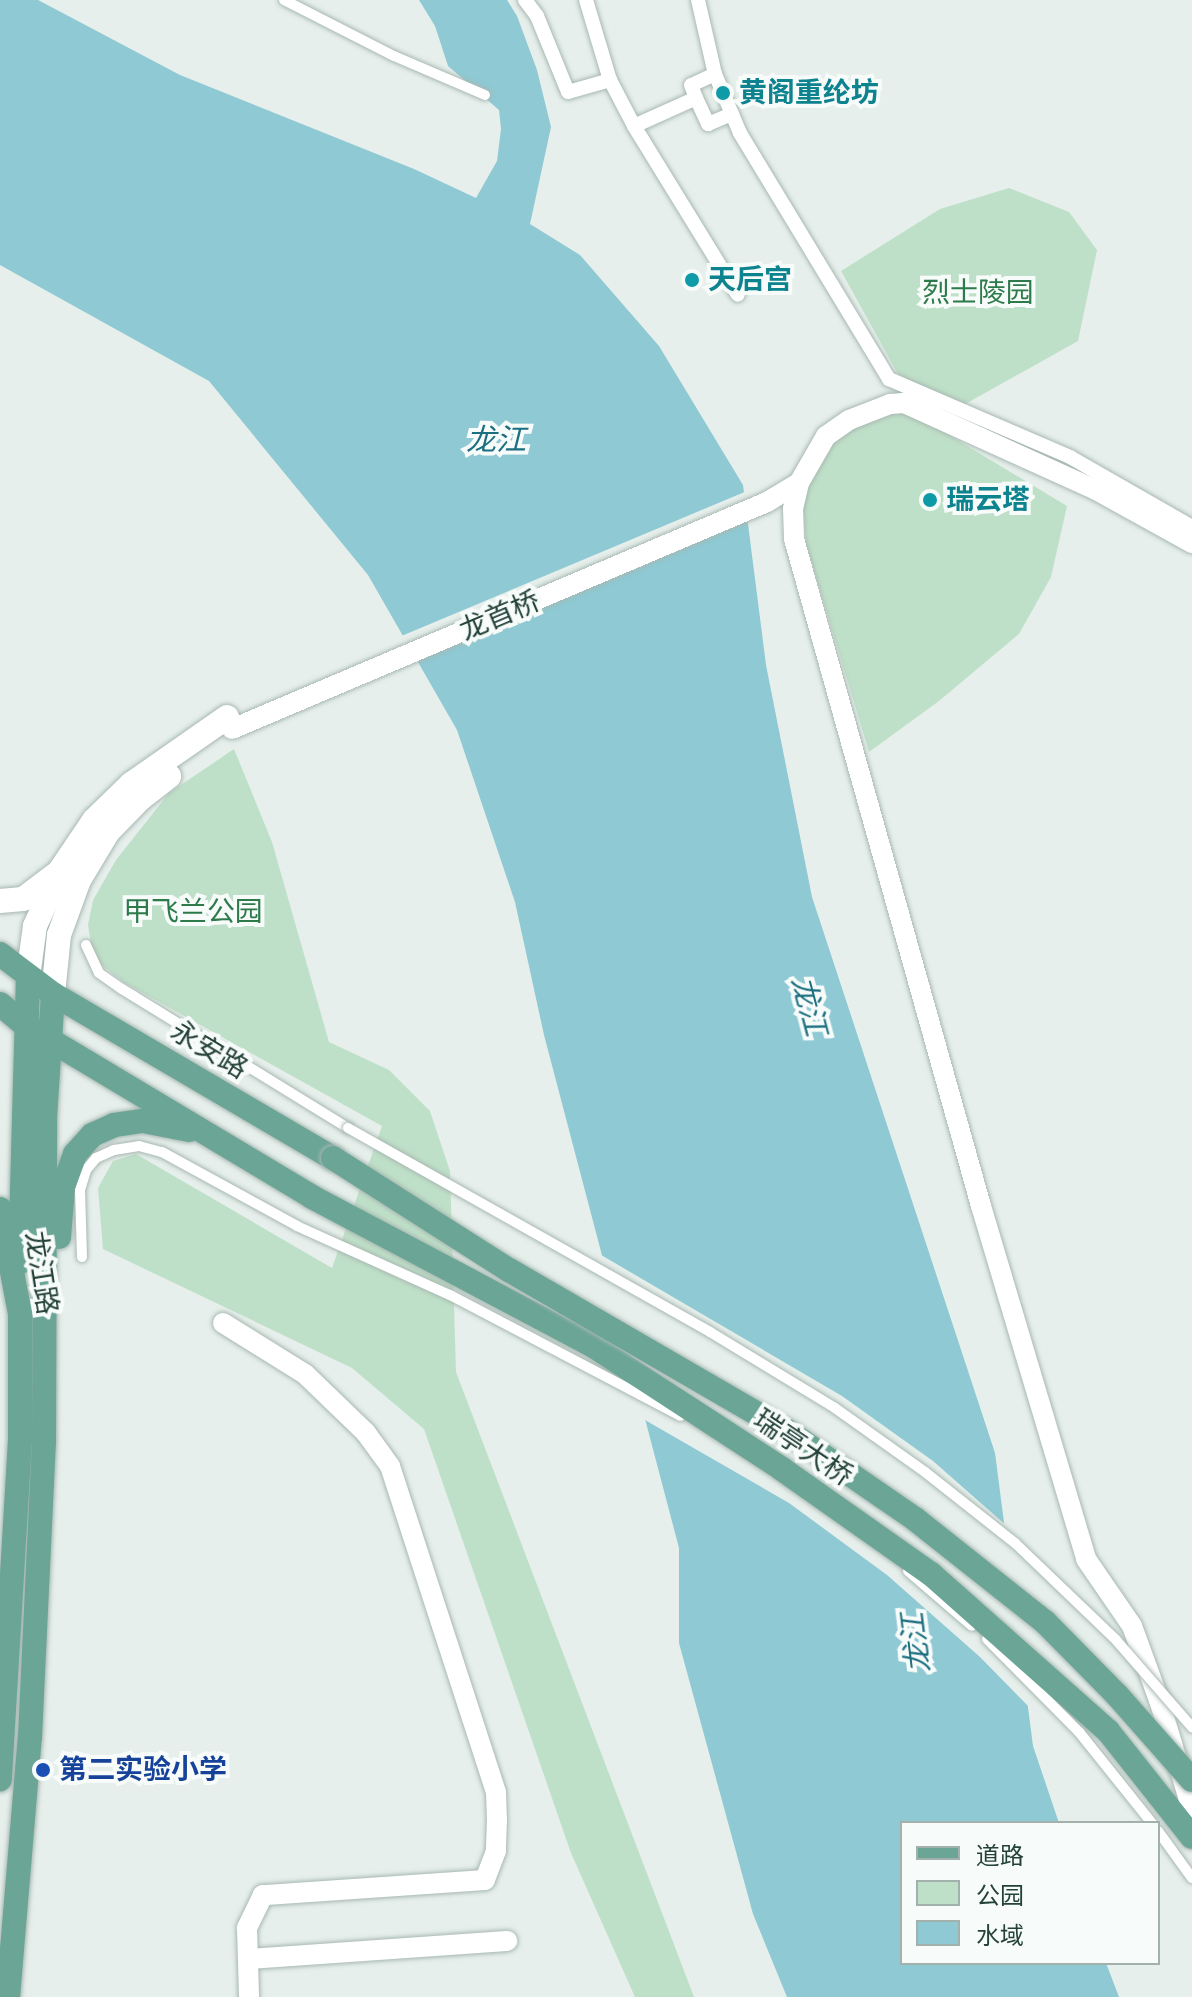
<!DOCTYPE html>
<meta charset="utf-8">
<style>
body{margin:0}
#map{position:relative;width:1192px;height:1997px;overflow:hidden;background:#e6efeb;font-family:"Roboto Condensed","Noto Sans SC",sans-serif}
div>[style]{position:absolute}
.green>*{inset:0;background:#bfe0c8}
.water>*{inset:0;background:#8ec9d4}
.pier>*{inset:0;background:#e6efeb}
.roads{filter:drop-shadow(0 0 2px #a8b8b2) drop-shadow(0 0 2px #a8b8b2)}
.service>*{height:10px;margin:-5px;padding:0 5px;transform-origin:5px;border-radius:5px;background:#fff}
.pedestrian>*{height:14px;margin:-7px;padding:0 7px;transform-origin:7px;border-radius:7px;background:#fff}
.minor>*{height:20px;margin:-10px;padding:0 10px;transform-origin:10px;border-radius:10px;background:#fff}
.tertiary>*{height:24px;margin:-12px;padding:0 12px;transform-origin:12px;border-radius:12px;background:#fff}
.primary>*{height:24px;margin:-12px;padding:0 12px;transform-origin:12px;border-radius:12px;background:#6aa596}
.bridges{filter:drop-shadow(0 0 2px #a8b8b2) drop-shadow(0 0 2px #a8b8b2)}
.service-bridge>*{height:10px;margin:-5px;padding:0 5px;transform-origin:5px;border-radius:5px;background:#fff}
.primary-bridge>*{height:24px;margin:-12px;padding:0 12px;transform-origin:12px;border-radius:12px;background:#6aa596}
.dots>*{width:22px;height:22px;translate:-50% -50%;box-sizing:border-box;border:4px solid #f7fbf9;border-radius:50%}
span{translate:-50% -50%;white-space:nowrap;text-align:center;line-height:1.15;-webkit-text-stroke:8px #f7fbf9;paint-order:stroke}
.culture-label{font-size:28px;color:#0d838f;font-weight:700}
.left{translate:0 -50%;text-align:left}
.park-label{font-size:28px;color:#2d7a4b}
.street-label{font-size:28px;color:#24423a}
.transit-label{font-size:28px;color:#164399;font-weight:700}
.water-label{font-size:30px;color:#1c6f80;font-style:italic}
.legend{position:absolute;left:900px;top:1821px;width:260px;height:144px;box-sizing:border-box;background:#f7fbf9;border:2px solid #a3b1ad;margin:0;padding:10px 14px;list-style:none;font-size:24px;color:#24423a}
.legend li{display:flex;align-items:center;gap:16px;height:40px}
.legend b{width:40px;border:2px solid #a3b1ad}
</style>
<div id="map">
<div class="green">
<div style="clip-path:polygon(1009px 188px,1069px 212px,1097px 250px,1078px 341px,960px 407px,898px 374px,841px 271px,940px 209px)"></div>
<div style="clip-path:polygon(904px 408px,1067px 506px,1051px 577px,1019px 634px,939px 701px,869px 752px,806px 543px,803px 494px,831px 438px)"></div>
<div style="clip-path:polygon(234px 749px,272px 842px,329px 1042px,389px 1070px,430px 1111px,450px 1171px,456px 1372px,694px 1997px,635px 1997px,571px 1853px,424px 1429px,352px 1368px,103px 1249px,98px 1188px,113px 1161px,136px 1154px,332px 1268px,382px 1126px,125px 983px,98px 962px,91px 944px,88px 925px,93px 900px,116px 860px,169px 793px)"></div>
</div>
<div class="water">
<div style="clip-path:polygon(0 0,38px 0,180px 75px,414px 169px,476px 198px,497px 161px,501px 129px,499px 110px,448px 66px,435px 26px,419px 0,507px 0,517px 16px,537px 70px,551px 127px,530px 224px,580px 255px,659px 346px,743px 485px,766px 665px,812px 897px,995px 1453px,1033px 1746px,1059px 1823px,902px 1823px,902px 1963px,1106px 1963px,1119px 1997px,787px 1997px,753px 1914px,679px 1643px,679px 1548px,544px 1035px,515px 902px,457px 730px,368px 575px,209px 381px,0 265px)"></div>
</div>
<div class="pier">
<div style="clip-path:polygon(747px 491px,751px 518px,413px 661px,399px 637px)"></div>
<div style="clip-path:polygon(596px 1252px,842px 1396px,933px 1461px,1008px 1527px,1032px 1710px,980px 1657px,887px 1575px,789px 1503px,638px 1416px)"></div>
</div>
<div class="roads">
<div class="service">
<div style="left:284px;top:0;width:123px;rotate:27deg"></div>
<div style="left:394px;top:56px;width:99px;rotate:23.2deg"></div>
<div style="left:86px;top:945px;width:31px;rotate:65deg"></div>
<div style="left:99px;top:973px;width:28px;rotate:35deg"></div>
<div style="left:122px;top:989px;width:265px;rotate:31.6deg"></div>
<div style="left:82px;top:1257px;width:67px;rotate:-91.7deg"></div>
<div style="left:80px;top:1190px;width:21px;rotate:-73deg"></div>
<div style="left:86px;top:1170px;width:16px;rotate:-50deg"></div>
<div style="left:96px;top:1158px;width:20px;rotate:-24deg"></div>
<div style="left:114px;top:1150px;width:25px;rotate:-9deg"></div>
<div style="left:139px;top:1146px;width:24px;rotate:15deg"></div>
<div style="left:162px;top:1152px;width:154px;rotate:28.7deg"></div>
<div style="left:297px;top:1226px;width:168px;rotate:24.3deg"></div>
<div style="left:450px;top:1295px;width:260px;rotate:27.7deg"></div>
<div style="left:908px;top:1571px;width:84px;rotate:40.7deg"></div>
<div style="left:987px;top:1639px;width:131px;rotate:45.3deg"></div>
<div style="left:1079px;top:1732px;width:117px;rotate:51.3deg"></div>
<div style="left:1158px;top:1831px;width:58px;rotate:54.1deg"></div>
</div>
<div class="pedestrian">
<div style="left:525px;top:0;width:20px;rotate:53deg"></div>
<div style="left:537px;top:16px;width:82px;rotate:67.8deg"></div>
<div style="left:568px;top:92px;width:44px;rotate:-15.9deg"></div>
<div style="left:586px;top:0;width:84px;rotate:73.3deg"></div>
<div style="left:610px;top:80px;width:52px;rotate:62.4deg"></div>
<div style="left:634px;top:126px;width:198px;rotate:58.4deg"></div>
<div style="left:698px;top:0;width:76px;rotate:77.1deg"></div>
<div style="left:715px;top:74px;width:64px;rotate:67deg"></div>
<div style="left:740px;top:133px;width:288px;rotate:58.8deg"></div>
<div style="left:889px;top:379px;width:197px;rotate:23.3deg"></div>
<div style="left:1070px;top:457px;width:141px;rotate:29.8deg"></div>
<div style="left:715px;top:74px;width:26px;rotate:155deg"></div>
<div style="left:691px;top:85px;width:14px;rotate:69deg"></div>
<div style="left:696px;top:98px;width:29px;rotate:65deg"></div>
<div style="left:708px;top:124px;width:26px;rotate:-23deg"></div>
<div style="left:634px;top:126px;width:68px;rotate:-24.3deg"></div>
</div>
<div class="minor">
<div style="left:1192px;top:543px;width:110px;rotate:-151.1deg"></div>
<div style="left:1096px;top:490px;width:211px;rotate:-155.6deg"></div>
<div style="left:904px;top:403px;width:14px;rotate:176deg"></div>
<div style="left:890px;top:404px;width:44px;rotate:158.7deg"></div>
<div style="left:849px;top:420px;width:28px;rotate:145deg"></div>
<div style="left:826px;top:436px;width:54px;rotate:119.9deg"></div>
<div style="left:799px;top:483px;width:27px;rotate:103deg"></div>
<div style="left:793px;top:509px;width:30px;rotate:88deg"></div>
<div style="left:794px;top:539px;width:693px;rotate:74.34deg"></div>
<div style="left:981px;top:1206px;width:368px;rotate:73.4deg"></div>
<div style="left:1086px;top:1559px;width:81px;rotate:55.5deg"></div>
<div style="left:1132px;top:1626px;width:79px;rotate:70deg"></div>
<div style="left:1159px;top:1700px;width:115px;rotate:73.3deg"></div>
<div style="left:232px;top:729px;width:581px;rotate:-22.99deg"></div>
<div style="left:767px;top:502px;width:37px;rotate:-31deg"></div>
<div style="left:223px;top:1323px;width:97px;rotate:31.9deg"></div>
<div style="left:305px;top:1374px;width:85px;rotate:44deg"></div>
<div style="left:366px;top:1433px;width:41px;rotate:54deg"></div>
<div style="left:390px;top:1466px;width:343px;rotate:72deg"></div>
<div style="left:496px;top:1792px;width:27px;rotate:88deg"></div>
<div style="left:497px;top:1819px;width:32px;rotate:92deg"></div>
<div style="left:496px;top:1851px;width:31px;rotate:111deg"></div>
<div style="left:485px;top:1880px;width:223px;rotate:176.1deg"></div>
<div style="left:263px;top:1895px;width:37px;rotate:116deg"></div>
<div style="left:247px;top:1928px;width:69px;rotate:88.3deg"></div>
<div style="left:248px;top:1959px;width:260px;rotate:-4deg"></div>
</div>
<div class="tertiary">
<div style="left:0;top:901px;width:23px;rotate:-5deg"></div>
<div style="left:23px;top:899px;width:41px;rotate:-37.1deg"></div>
<div style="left:28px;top:977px;width:51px;rotate:-82.2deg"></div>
<div style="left:35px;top:926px;width:63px;rotate:-65.5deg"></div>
<div style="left:61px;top:869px;width:59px;rotate:-56deg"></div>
<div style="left:94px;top:820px;width:52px;rotate:-44.2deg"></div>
<div style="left:131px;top:784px;width:117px;rotate:-34.9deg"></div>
<div style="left:53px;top:994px;width:59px;rotate:-84.2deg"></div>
<div style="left:59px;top:935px;width:59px;rotate:-70deg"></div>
<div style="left:79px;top:880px;width:56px;rotate:-58.9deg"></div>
<div style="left:108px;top:832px;width:46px;rotate:-45.9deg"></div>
<div style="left:140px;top:799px;width:37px;rotate:-38deg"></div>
</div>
<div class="primary">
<div style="left:0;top:954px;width:66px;rotate:37deg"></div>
<div style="left:53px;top:994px;width:324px;rotate:30.4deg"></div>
<div style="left:0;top:1004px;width:33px;rotate:40deg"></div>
<div style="left:25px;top:1025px;width:335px;rotate:30.9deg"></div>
<div style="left:312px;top:1197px;width:317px;rotate:27.9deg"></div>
<div style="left:592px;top:1345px;width:227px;rotate:33.1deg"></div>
<div style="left:782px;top:1469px;width:182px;rotate:35.2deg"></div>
<div style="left:931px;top:1574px;width:237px;rotate:41.6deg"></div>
<div style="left:1108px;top:1731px;width:135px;rotate:51.6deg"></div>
<div style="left:0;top:1209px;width:107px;rotate:79.2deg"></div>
<div style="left:20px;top:1314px;width:126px;rotate:90deg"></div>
<div style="left:20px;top:1440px;width:340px;rotate:93.4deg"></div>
<div style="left:59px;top:1237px;width:50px;rotate:-85.4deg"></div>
<div style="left:63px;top:1187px;width:35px;rotate:-70deg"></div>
<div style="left:75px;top:1154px;width:25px;rotate:-48deg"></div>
<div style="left:92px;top:1135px;width:24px;rotate:-24deg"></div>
<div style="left:114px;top:1125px;width:29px;rotate:-8deg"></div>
<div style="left:143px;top:1121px;width:47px;rotate:11.1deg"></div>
<div style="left:20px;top:1262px;width:285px;rotate:-88.4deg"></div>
<div style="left:8px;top:1997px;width:261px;rotate:-85.2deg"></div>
<div style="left:30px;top:1737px;width:295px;rotate:-87.3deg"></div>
<div style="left:44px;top:1442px;width:324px;rotate:-89.8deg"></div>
<div style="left:45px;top:1118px;width:124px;rotate:-86.3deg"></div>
</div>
</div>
<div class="bridges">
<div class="service-bridge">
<div style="left:348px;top:1128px;width:416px;rotate:29.4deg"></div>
<div style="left:710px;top:1332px;width:146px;rotate:31.3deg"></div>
<div style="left:835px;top:1408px;width:110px;rotate:35.4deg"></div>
<div style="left:925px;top:1472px;width:115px;rotate:38.3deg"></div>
<div style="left:1015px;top:1543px;width:140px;rotate:43.8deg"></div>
<div style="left:1116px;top:1640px;width:116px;rotate:48.9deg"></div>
</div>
<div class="primary-bridge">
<div style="left:333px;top:1158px;width:209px;rotate:32.5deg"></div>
<div style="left:509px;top:1270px;width:325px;rotate:30.1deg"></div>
<div style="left:790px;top:1433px;width:152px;rotate:34.5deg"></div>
<div style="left:915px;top:1519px;width:166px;rotate:38.4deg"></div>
<div style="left:1045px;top:1622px;width:103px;rotate:45.4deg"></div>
<div style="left:1117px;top:1695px;width:113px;rotate:48.6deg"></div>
</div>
</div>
<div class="dots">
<div style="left:723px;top:93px;background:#0f9aa8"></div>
<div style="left:692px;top:280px;background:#0f9aa8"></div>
<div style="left:930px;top:500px;background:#0f9aa8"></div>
<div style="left:43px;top:1770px;background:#1a4fb4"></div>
</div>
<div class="culture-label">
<span class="left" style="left:739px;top:93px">黄阁重纶坊</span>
<span class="left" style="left:708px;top:280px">天后宫</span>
<span class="left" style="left:946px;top:500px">瑞云塔</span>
</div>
<div class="park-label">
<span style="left:978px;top:293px">烈士陵园</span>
<span style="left:193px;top:912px">甲飞兰公园</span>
</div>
<div class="street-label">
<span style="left:500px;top:616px;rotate:-23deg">龙首桥</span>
<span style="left:209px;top:1050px;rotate:31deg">永安路</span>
<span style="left:41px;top:1273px;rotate:81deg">龙江路</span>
<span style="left:803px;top:1448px;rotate:34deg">瑞亭大桥</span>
</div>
<div class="transit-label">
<span class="left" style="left:59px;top:1770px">第二实验小学</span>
</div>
<div class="water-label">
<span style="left:496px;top:440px">龙江</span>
<span style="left:809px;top:1006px;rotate:75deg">龙江</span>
<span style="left:916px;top:1643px;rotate:-97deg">龙江</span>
</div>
<ul class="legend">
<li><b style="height:10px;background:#6aa596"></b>道路</li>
<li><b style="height:22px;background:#bfe0c8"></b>公园</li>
<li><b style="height:22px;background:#8ec9d4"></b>水域</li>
</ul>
</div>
